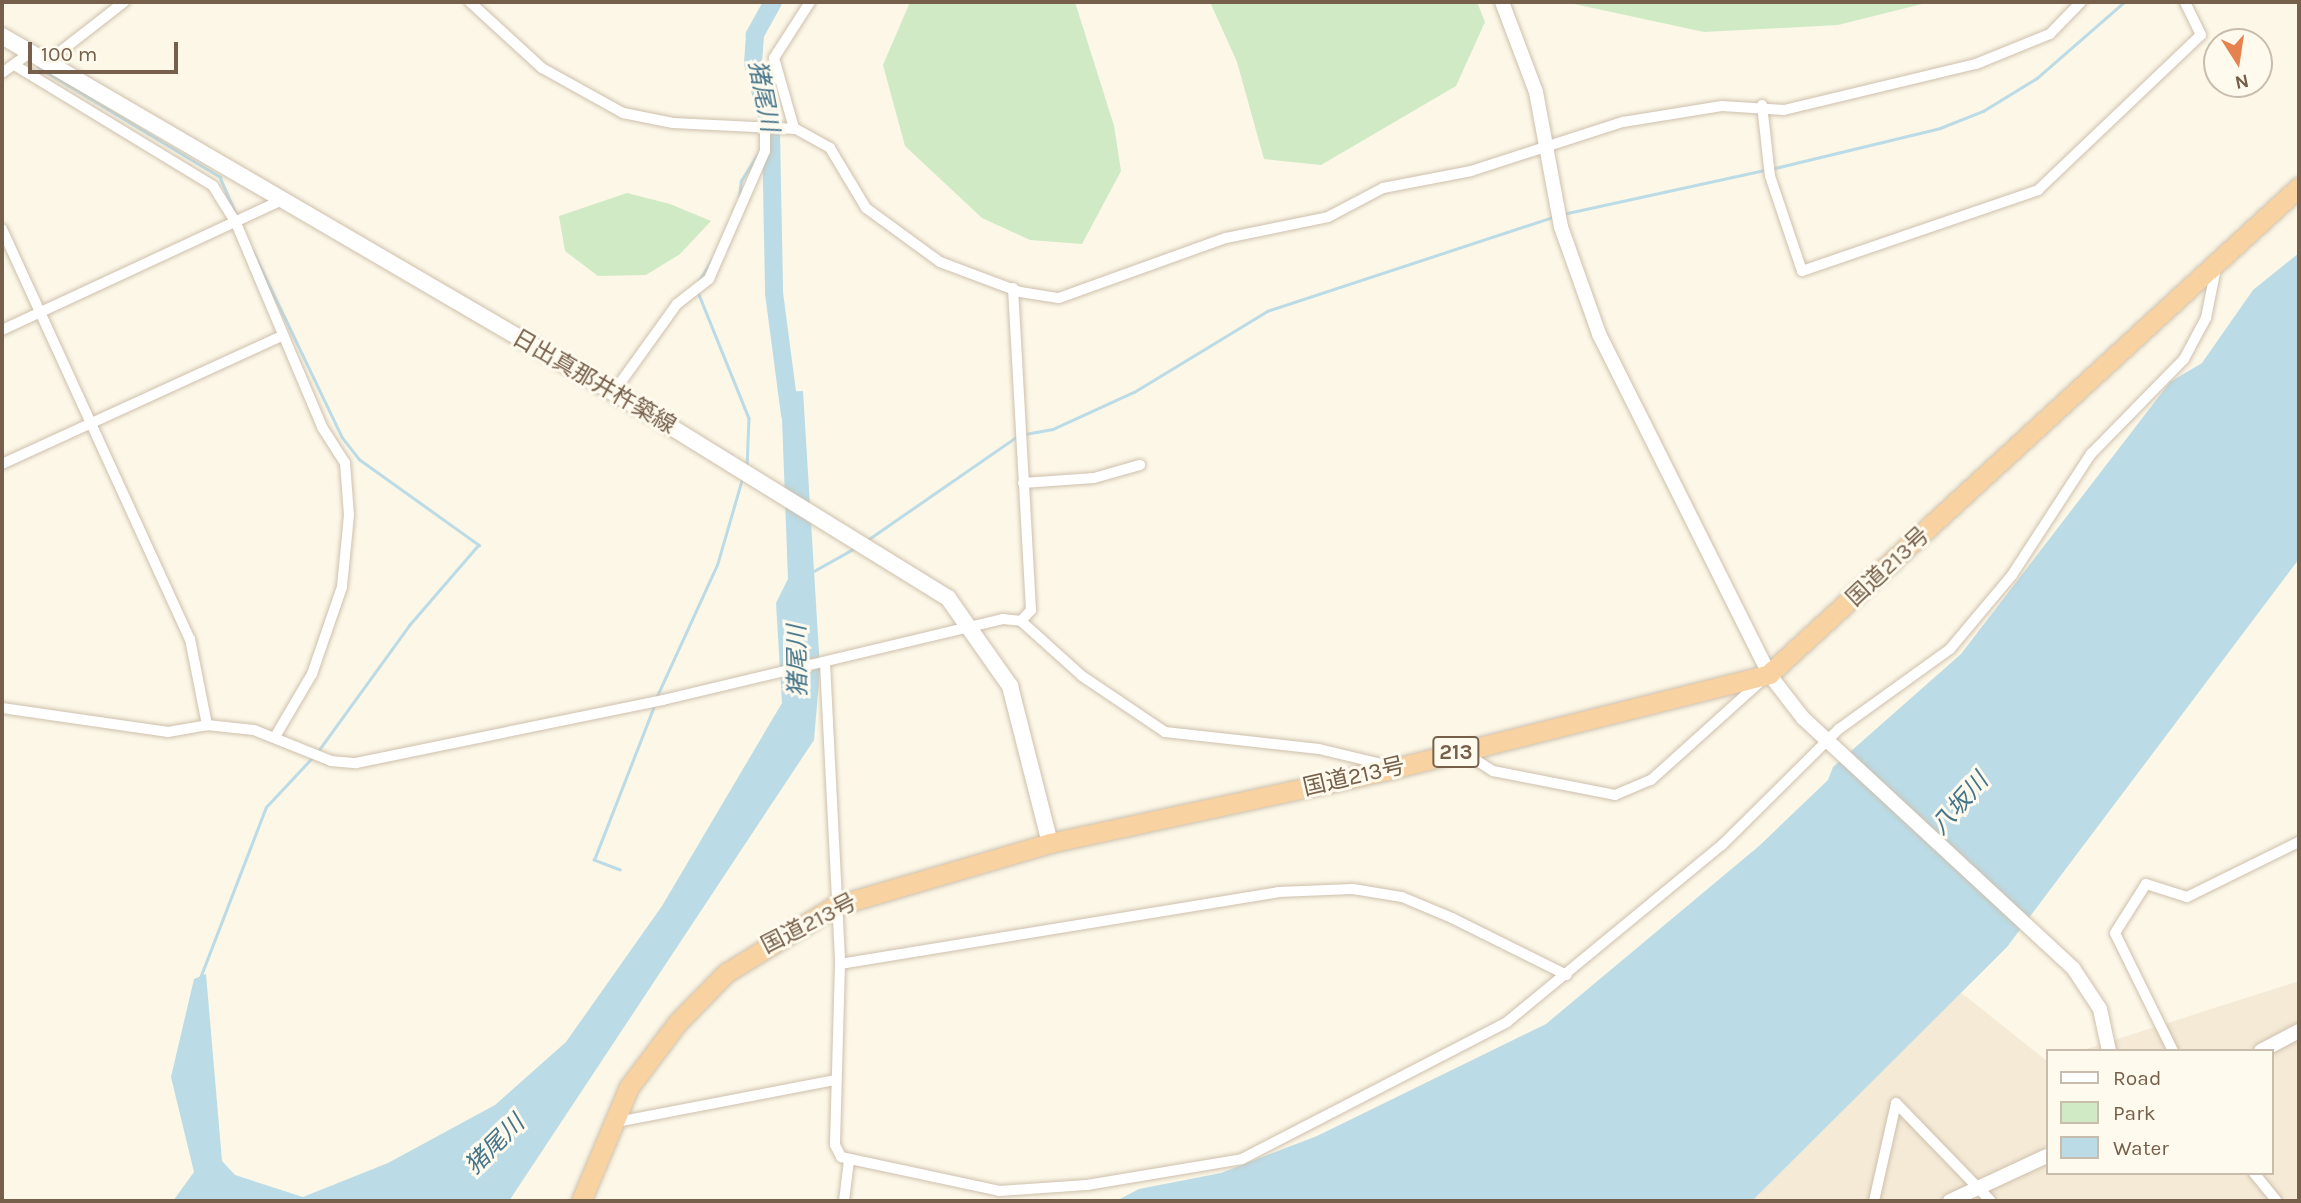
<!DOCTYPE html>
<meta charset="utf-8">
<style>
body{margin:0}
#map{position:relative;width:2301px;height:1203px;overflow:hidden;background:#fcf7e7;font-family:Karla,"Noto Sans JP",sans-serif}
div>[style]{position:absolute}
.residential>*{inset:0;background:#f4ead6}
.green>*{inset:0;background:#d0eac5}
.water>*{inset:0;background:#bbdbe6}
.stream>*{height:2.5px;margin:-1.25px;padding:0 1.25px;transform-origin:1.25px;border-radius:1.25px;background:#bbdbe6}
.river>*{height:18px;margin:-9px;padding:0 9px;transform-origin:9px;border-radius:9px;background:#bbdbe6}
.roads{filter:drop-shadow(0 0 2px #cec0ad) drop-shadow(0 0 2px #cec0ad)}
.minor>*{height:10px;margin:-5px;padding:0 5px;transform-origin:5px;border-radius:5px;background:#fff}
.tertiary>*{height:14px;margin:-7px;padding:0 7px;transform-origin:7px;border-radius:7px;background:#fff}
.secondary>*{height:16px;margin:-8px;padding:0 8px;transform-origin:8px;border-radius:8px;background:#fff}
.trunk>*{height:19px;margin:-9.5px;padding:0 9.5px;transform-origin:9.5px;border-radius:9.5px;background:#f8d2a0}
span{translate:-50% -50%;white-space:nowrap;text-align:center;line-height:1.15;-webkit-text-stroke:6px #fffaee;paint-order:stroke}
.shield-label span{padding:2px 5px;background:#fffaee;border:2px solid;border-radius:5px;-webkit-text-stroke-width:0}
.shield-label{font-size:21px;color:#76604b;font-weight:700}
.street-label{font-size:23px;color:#76604b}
.water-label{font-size:24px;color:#45758a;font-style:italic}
.frame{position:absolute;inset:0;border:4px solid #76604b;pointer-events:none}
.legend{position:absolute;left:2046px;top:1049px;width:228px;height:126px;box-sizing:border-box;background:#fffaee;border:2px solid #c8bcad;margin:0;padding:9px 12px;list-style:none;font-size:21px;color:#76604b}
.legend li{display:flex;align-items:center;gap:14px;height:35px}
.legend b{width:35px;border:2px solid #c8bcad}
.north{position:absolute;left:2203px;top:28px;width:70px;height:70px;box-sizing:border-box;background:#fffaee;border:2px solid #c8bcad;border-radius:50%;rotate:168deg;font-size:19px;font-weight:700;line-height:28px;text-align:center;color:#76604b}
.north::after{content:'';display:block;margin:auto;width:24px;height:32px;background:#e5824e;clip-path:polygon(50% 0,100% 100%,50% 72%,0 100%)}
.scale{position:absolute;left:28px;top:42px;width:150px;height:32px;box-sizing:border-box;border:4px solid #76604b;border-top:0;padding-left:9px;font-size:21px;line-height:24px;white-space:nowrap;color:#76604b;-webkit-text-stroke:5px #fffaee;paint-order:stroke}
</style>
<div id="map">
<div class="residential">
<div style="clip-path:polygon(2299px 981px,2299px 1201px,1752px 1201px,1959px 991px,2047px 1061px,2047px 1173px,2271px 1173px,2271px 1051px,2080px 1051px)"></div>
</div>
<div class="green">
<div style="clip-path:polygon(910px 2px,1075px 2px,1114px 126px,1121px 171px,1082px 244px,1030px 240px,982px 218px,905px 146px,883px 65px)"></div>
<div style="clip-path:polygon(1210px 2px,1477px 2px,1485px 22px,1456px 86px,1321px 165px,1264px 159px,1237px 62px)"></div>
<div style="clip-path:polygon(1565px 2px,1930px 2px,1838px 25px,1704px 32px)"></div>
<div style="clip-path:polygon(627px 193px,670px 204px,711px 221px,680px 254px,646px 275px,598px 276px,565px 251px,559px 216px)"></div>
</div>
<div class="water">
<div style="clip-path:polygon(2299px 253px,2299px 559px,2007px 947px,1752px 1201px,1116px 1201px,1139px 1189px,1221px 1173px,1317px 1136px,1546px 1024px,1759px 846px,1828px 780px,1833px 767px,1961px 654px,2170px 382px,2202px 363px,2253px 290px)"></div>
<div style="clip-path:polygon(803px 391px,820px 669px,814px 740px,509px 1201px,173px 1201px,194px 1172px,171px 1077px,194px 979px,206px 974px,222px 1161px,235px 1175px,303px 1197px,388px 1163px,495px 1105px,566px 1042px,662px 906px,782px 703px,776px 603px,788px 579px,781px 392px)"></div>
</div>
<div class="stream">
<div style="left:38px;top:67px;width:213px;rotate:31.1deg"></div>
<div style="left:220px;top:177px;width:43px;rotate:66.4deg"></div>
<div style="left:1771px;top:169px;width:174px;rotate:-13.6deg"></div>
<div style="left:1940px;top:128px;width:46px;rotate:-21.6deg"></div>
<div style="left:1983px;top:111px;width:63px;rotate:-31.4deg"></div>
<div style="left:2037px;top:78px;width:116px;rotate:-41.1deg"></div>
<div style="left:739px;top:199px;width:18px;rotate:-84deg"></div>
<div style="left:741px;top:181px;width:38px;rotate:-58deg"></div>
<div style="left:1563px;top:214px;width:207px;rotate:-12.3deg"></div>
<div style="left:253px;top:251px;width:206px;rotate:64.4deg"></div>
<div style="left:342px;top:437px;width:28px;rotate:52deg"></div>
<div style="left:359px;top:459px;width:148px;rotate:35.6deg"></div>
<div style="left:479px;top:545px;width:106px;rotate:130.8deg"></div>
<div style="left:410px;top:625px;width:157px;rotate:125.9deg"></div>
<div style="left:695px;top:287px;width:34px;rotate:-58deg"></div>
<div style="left:698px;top:292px;width:136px;rotate:68deg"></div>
<div style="left:749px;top:418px;width:49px;rotate:92.3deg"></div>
<div style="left:1025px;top:434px;width:28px;rotate:-10deg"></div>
<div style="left:1053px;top:429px;width:89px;rotate:-24.6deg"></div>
<div style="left:1134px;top:392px;width:156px;rotate:-31.3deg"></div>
<div style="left:1267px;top:311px;width:301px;rotate:-18.2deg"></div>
<div style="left:866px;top:541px;width:186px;rotate:-34.7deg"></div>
<div style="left:812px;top:572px;width:49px;rotate:-29.2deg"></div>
<div style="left:657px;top:696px;width:144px;rotate:-65.4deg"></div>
<div style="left:717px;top:565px;width:90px;rotate:-73.8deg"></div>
<div style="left:620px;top:870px;width:28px;rotate:-159deg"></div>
<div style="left:594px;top:860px;width:165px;rotate:-68.7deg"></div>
<div style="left:200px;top:978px;width:183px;rotate:-68.9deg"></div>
<div style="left:266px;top:807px;width:69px;rotate:-46.8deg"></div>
</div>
<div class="river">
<div style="left:773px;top:2px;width:38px;rotate:119deg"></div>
<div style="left:755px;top:35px;width:28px;rotate:94deg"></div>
<div style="left:753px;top:63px;width:71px;rotate:75.4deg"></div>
<div style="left:771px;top:132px;width:161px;rotate:88.9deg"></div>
<div style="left:774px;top:293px;width:123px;rotate:82.5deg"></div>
</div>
<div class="roads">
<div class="minor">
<div style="left:470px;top:2px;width:98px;rotate:42.5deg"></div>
<div style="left:542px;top:68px;width:93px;rotate:29.1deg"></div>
<div style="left:623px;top:113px;width:51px;rotate:11.3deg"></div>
<div style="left:673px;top:123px;width:123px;rotate:2.8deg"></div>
<div style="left:796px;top:129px;width:39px;rotate:29deg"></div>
<div style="left:830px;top:148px;width:70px;rotate:59deg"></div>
<div style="left:866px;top:208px;width:92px;rotate:36.1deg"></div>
<div style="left:940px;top:262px;width:85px;rotate:20.6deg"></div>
<div style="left:1020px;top:292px;width:39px;rotate:9deg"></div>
<div style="left:1059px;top:298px;width:177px;rotate:-19.8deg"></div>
<div style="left:1226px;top:238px;width:104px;rotate:-11.6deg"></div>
<div style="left:1328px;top:217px;width:62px;rotate:-27.8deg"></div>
<div style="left:1383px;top:188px;width:90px;rotate:-10.9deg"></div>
<div style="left:1471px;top:171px;width:160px;rotate:-17.9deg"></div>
<div style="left:1623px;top:122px;width:100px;rotate:-9.2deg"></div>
<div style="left:1722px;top:106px;width:62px;rotate:3.7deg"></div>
<div style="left:1784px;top:110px;width:197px;rotate:-13.5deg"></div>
<div style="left:1976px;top:64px;width:80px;rotate:-22.1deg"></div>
<div style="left:2050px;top:34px;width:45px;rotate:-45.9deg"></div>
<div style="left:47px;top:62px;width:98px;rotate:-37.9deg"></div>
<div style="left:16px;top:66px;width:231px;rotate:31.3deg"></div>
<div style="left:213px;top:186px;width:44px;rotate:58.1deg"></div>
<div style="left:236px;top:223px;width:221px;rotate:67.1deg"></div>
<div style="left:322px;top:427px;width:43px;rotate:57.4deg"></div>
<div style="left:345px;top:463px;width:52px;rotate:85.6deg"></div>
<div style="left:349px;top:515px;width:72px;rotate:95.6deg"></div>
<div style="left:342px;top:587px;width:92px;rotate:109deg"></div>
<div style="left:312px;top:674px;width:71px;rotate:120.5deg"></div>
<div style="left:2px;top:73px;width:34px;rotate:-36deg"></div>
<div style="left:1762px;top:105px;width:71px;rotate:83.6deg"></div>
<div style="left:1770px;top:176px;width:100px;rotate:71.4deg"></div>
<div style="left:1802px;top:271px;width:250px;rotate:-18.9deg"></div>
<div style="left:2038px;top:190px;width:225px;rotate:-43.6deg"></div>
<div style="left:2201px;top:35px;width:37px;rotate:-116deg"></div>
<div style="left:794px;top:128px;width:73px;rotate:-105.9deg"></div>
<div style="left:774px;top:58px;width:67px;rotate:-57.3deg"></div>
<div style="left:2px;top:229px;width:451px;rotate:65.4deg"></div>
<div style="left:190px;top:639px;width:88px;rotate:78.8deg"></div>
<div style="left:1013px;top:288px;width:323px;rotate:86.8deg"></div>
<div style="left:1031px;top:610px;width:15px;rotate:132deg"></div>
<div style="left:2px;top:330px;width:309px;rotate:-24.9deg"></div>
<div style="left:613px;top:393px;width:110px;rotate:-54.3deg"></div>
<div style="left:677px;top:304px;width:41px;rotate:-38deg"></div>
<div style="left:709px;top:279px;width:140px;rotate:-66.4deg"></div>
<div style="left:765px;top:151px;width:26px;rotate:-90deg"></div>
<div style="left:2px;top:464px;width:307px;rotate:-24.6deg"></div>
<div style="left:1023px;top:483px;width:71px;rotate:-4deg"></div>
<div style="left:1094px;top:478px;width:48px;rotate:-15.8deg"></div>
<div style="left:825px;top:663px;width:301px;rotate:87.1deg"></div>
<div style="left:840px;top:964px;width:181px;rotate:91.6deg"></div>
<div style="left:835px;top:1145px;width:13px;rotate:63deg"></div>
<div style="left:841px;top:1157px;width:162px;rotate:12.1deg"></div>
<div style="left:999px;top:1191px;width:88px;rotate:-3.9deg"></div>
<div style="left:1087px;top:1185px;width:157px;rotate:-9.5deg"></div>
<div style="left:1242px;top:1159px;width:298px;rotate:-27.3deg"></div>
<div style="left:1507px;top:1022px;width:278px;rotate:-39.5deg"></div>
<div style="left:1722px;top:845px;width:165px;rotate:-44.8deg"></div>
<div style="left:1839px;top:729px;width:137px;rotate:-35.8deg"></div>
<div style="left:1950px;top:649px;width:97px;rotate:-50deg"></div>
<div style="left:2012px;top:575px;width:145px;rotate:-56.9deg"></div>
<div style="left:2091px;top:454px;width:133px;rotate:-45.6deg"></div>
<div style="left:2184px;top:359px;width:47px;rotate:-61.8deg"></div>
<div style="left:2206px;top:318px;width:56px;rotate:-78.7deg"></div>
<div style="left:2px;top:708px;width:168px;rotate:8.2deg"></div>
<div style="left:168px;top:732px;width:40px;rotate:-10deg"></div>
<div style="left:207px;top:725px;width:47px;rotate:6.1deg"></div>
<div style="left:254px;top:730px;width:83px;rotate:21.9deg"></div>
<div style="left:331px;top:761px;width:25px;rotate:5deg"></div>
<div style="left:356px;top:763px;width:313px;rotate:-11.6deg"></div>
<div style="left:663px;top:700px;width:350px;rotate:-13.4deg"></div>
<div style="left:1003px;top:619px;width:18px;rotate:6deg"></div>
<div style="left:1021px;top:621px;width:82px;rotate:42deg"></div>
<div style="left:1082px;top:676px;width:100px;rotate:34deg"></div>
<div style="left:1165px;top:732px;width:155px;rotate:6.3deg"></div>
<div style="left:1319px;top:749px;width:69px;rotate:13.4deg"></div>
<div style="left:1462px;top:751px;width:37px;rotate:33deg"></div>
<div style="left:1493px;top:771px;width:124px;rotate:11.1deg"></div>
<div style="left:1615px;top:795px;width:39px;rotate:-23deg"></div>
<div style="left:1651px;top:780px;width:149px;rotate:-42deg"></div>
<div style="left:840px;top:964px;width:444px;rotate:-9.3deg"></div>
<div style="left:1278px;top:892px;width:75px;rotate:-2.3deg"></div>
<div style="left:1353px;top:889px;width:50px;rotate:9.3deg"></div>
<div style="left:1402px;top:897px;width:54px;rotate:22.8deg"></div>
<div style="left:1452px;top:918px;width:128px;rotate:26.4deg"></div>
<div style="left:2173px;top:1051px;width:131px;rotate:-116.2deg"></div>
<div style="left:2115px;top:933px;width:58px;rotate:-57.7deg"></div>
<div style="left:2146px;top:884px;width:43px;rotate:17.6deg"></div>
<div style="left:2187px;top:897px;width:125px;rotate:-26.2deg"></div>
<div style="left:612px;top:1123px;width:228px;rotate:-10.9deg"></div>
<div style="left:2254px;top:1173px;width:36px;rotate:51deg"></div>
<div style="left:844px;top:1201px;width:39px;rotate:-83deg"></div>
<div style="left:1874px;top:1201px;width:100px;rotate:-77.3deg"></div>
<div style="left:1896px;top:1103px;width:136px;rotate:45.9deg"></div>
</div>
<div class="tertiary">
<div style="left:1502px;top:2px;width:96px;rotate:69.3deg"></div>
<div style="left:1536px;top:92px;width:137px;rotate:79.5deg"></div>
<div style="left:1561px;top:227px;width:114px;rotate:70.4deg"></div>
<div style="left:1599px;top:334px;width:380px;rotate:63.4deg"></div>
<div style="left:1769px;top:674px;width:56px;rotate:52.3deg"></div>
<div style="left:1803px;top:718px;width:368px;rotate:42.8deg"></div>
<div style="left:2073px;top:968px;width:49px;rotate:56.6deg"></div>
<div style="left:2100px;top:1009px;width:43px;rotate:77.9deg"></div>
<div style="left:2261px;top:1051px;width:43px;rotate:-27.8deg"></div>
<div style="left:1950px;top:1201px;width:107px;rotate:-24.9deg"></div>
</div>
<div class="secondary">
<div style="left:2px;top:36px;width:750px;rotate:30.26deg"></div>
<div style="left:650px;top:414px;width:350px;rotate:31.7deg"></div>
<div style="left:948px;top:598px;width:108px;rotate:54.8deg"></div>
<div style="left:1010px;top:686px;width:162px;rotate:75.7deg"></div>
</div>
<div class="trunk">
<div style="left:581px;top:1201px;width:124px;rotate:-67.2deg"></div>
<div style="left:629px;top:1087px;width:81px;rotate:-53deg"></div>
<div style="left:678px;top:1022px;width:69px;rotate:-45.6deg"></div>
<div style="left:726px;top:973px;width:128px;rotate:-31.6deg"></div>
<div style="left:835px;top:906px;width:224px;rotate:-16.3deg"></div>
<div style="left:1050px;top:843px;width:354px;rotate:-12.2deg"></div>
<div style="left:1396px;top:768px;width:385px;rotate:-14.1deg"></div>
<div style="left:1769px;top:674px;width:720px;rotate:-42.58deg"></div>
</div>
</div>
<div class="shield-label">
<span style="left:1456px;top:752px">213</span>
</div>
<div class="street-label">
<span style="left:594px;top:382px;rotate:30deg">日出真那井杵築線</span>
<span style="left:1888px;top:567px;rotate:-43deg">国道213号</span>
<span style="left:1354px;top:777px;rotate:-13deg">国道213号</span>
<span style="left:809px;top:924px;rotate:-27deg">国道213号</span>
</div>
<div class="water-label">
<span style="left:763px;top:96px;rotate:79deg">猪尾川</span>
<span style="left:798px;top:661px;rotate:-91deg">猪尾川</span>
<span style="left:1960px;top:804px;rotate:-49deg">八坂川</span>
<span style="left:495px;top:1145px;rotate:-45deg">猪尾川</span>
</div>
<div class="frame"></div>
<ul class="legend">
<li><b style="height:9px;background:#fff"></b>Road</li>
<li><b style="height:19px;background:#d0eac5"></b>Park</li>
<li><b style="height:19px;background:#bbdbe6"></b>Water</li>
</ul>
<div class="north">N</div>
<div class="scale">100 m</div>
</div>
